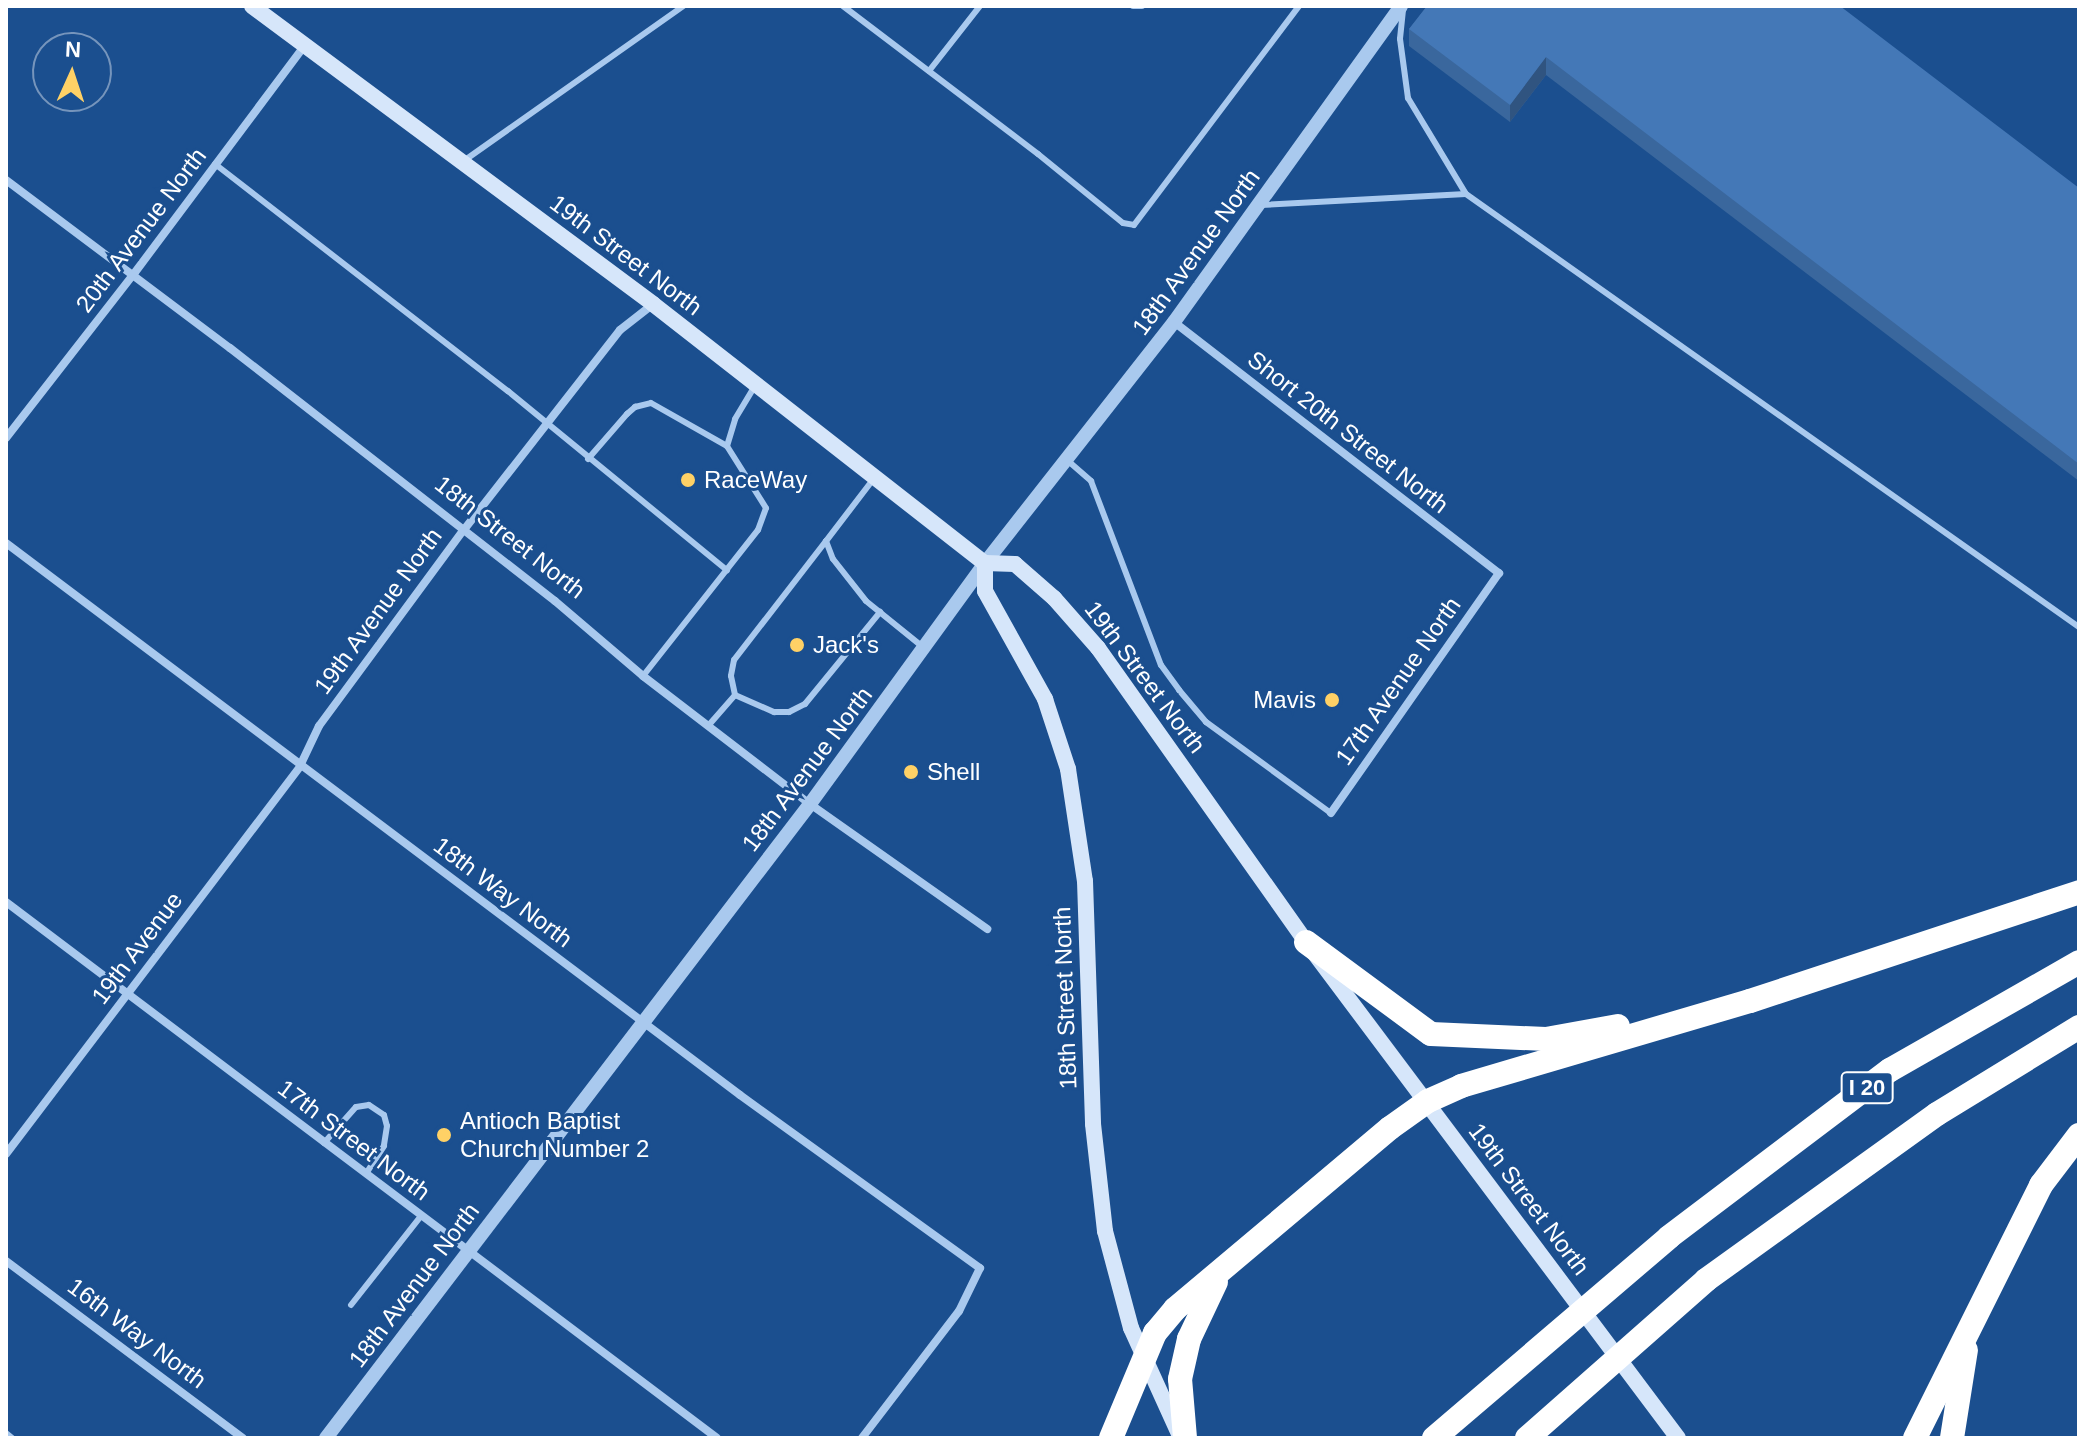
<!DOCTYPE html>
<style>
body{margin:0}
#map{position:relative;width:2085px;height:1444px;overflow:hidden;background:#1b4f8f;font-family:Arial,sans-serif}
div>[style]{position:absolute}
.service>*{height:6px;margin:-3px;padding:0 3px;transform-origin:3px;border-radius:3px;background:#a9c9ee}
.minor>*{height:8px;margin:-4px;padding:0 4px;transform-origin:4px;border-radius:4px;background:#a9c9ee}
.tertiary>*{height:14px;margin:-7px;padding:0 7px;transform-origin:7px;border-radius:7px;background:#a9c9ee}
.secondary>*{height:16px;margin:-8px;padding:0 8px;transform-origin:8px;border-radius:8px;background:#d6e6fa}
.motorway>*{height:24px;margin:-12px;padding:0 12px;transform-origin:12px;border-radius:12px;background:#fff}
.motorway-bridge>*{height:24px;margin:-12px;padding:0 12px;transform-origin:12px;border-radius:12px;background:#fff}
.wall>*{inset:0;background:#3a679d}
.shaded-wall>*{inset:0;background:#305480}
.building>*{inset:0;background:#4478b7}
.dots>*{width:22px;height:22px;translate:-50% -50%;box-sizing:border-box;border:4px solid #1b4f8f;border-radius:50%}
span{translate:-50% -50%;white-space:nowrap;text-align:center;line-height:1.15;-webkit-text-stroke:6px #1b4f8f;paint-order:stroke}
.shield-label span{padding:2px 6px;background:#1b4f8f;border:2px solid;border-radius:6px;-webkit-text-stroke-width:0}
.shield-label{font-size:22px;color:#fff;font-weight:700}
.street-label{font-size:24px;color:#fff}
.poi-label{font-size:24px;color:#fff}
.left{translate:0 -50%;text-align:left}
.right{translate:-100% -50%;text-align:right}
.frame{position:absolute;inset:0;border:8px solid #fff;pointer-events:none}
.north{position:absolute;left:32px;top:32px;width:80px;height:80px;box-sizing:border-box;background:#1b4f8f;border:2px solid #7695bc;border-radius:50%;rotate:3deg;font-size:22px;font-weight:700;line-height:32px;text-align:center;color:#fff}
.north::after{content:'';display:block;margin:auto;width:28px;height:36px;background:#ffd166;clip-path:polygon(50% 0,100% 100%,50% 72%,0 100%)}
</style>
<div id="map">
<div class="service">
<div style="left:843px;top:6px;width:245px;rotate:37.2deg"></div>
<div style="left:1038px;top:154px;width:109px;rotate:39.1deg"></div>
<div style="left:1123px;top:223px;width:11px;rotate:10deg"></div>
<div style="left:1134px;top:225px;width:274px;rotate:-53deg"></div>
<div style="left:1133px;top:6px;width:9px"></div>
<div style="left:1403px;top:10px;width:29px;rotate:96deg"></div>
<div style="left:1400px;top:39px;width:60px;rotate:82.3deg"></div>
<div style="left:1408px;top:98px;width:112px;rotate:58.9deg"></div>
<div style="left:929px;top:71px;width:83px;rotate:-51.9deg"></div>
<div style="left:465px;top:160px;width:267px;rotate:-35.2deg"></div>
<div style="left:215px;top:164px;width:371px;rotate:37.8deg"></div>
<div style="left:508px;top:391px;width:283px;rotate:39.3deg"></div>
<div style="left:1261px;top:205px;width:205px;rotate:-3.1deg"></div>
<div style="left:1466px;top:194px;width:751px;rotate:35.24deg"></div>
<div style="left:588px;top:459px;width:60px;rotate:-49.1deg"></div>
<div style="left:627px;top:414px;width:11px;rotate:-41deg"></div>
<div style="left:635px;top:407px;width:16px;rotate:-14deg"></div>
<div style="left:651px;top:403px;width:87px;rotate:29.5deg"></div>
<div style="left:1067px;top:460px;width:32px;rotate:41deg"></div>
<div style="left:1091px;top:481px;width:197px;rotate:69.2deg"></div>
<div style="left:1161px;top:665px;width:31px;rotate:54deg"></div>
<div style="left:1179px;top:690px;width:42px;rotate:49.8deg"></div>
<div style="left:1206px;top:722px;width:155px;rotate:36.1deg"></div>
<div style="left:875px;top:477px;width:81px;rotate:127.4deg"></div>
<div style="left:826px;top:541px;width:19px;rotate:69deg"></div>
<div style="left:833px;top:559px;width:53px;rotate:51.8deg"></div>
<div style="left:866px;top:601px;width:75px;rotate:39deg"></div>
<div style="left:826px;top:541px;width:150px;rotate:127.7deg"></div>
<div style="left:734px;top:660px;width:16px;rotate:101deg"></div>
<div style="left:731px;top:676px;width:19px;rotate:78deg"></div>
<div style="left:735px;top:695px;width:43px;rotate:23.6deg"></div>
<div style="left:774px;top:712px;width:15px"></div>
<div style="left:789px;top:712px;width:18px;rotate:-27deg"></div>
<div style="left:805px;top:704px;width:119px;rotate:-50.8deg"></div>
<div style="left:643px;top:676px;width:186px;rotate:-51.8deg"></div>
<div style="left:758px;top:530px;width:23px;rotate:-70deg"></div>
<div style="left:766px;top:508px;width:73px;rotate:-122.2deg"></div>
<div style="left:727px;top:446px;width:28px;rotate:-73deg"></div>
<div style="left:735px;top:419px;width:41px;rotate:-59deg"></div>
<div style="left:708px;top:726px;width:41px;rotate:-48.9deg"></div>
<div style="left:324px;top:1143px;width:48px;rotate:-48.4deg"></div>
<div style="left:356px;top:1107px;width:13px;rotate:-9deg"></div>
<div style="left:369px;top:1105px;width:18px;rotate:34deg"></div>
<div style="left:384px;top:1115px;width:11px;rotate:75deg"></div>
<div style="left:387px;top:1126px;width:20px;rotate:99deg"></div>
<div style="left:384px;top:1146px;width:33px;rotate:123deg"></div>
<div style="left:351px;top:1305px;width:113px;rotate:-51.8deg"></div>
<div style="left:6px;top:1433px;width:8px;rotate:40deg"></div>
</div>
<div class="minor">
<div style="left:6px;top:180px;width:280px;rotate:36.9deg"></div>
<div style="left:230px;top:348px;width:412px;rotate:37.9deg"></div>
<div style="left:555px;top:601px;width:116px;rotate:40.4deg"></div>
<div style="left:643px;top:676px;width:210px;rotate:37.5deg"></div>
<div style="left:810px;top:804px;width:217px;rotate:35.2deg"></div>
<div style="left:1174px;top:322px;width:411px;rotate:37.7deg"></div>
<div style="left:1499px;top:573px;width:293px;rotate:125deg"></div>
<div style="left:6px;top:438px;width:207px;rotate:-52.1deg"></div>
<div style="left:133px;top:275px;width:287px;rotate:-53.2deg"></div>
<div style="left:6px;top:543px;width:918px;rotate:36.94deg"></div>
<div style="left:740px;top:1095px;width:296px;rotate:35.8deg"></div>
<div style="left:980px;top:1268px;width:48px;rotate:116deg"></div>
<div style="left:959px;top:1311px;width:160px;rotate:127.4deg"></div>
<div style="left:6px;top:902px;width:890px;rotate:37.01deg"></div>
<div style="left:6px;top:1154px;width:487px;rotate:-52.8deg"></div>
<div style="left:300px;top:766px;width:44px;rotate:-64.6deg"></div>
<div style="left:319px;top:726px;width:242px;rotate:-53.6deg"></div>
<div style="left:463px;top:531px;width:255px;rotate:-52deg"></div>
<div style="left:620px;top:330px;width:41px;rotate:-38deg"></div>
<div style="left:6px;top:1261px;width:296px;rotate:36.8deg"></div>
</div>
<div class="tertiary">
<div style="left:326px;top:1438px;width:798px;rotate:-52.64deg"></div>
<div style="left:810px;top:804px;width:298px;rotate:-54deg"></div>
<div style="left:985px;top:563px;width:306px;rotate:-51.9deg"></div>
<div style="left:1174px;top:322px;width:389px;rotate:-54.3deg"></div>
</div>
<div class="secondary">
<div style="left:252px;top:6px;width:500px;rotate:36.6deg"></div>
<div style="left:653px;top:304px;width:421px;rotate:38deg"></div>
<div style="left:985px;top:563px;width:30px;rotate:2deg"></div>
<div style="left:1015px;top:564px;width:52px;rotate:41.1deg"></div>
<div style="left:1054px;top:598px;width:67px;rotate:48.7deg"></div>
<div style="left:1098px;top:648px;width:360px;rotate:54.7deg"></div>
<div style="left:1306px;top:942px;width:620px;rotate:53.13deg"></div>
<div style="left:985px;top:563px;width:28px;rotate:90deg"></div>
<div style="left:985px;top:591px;width:124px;rotate:60.9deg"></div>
<div style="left:1045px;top:699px;width:74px;rotate:71.8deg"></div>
<div style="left:1068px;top:769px;width:113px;rotate:81.4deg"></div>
<div style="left:1085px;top:881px;width:243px;rotate:88.1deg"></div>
<div style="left:1093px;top:1124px;width:108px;rotate:83.6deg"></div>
<div style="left:1105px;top:1231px;width:100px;rotate:75deg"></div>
<div style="left:1131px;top:1328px;width:116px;rotate:65.6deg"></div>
</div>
<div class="motorway">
<div style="left:1306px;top:942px;width:155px;rotate:36.4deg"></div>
<div style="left:1431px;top:1034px;width:115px;rotate:2.5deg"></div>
<div style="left:1546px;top:1039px;width:73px;rotate:-10.2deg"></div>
<div style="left:1669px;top:1237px;width:277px;rotate:-37.1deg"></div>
<div style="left:1890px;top:1070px;width:218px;rotate:-29.7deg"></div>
<div style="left:1706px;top:1280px;width:284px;rotate:-35.7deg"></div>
<div style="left:1937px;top:1114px;width:167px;rotate:-31.5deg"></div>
<div style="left:1111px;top:1438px;width:114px;rotate:-67.3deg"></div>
<div style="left:1155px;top:1333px;width:31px;rotate:-50deg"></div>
<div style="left:1175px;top:1309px;width:281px;rotate:-40.1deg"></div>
<div style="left:1390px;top:1128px;width:47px;rotate:-35.4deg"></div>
<div style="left:1428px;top:1101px;width:36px;rotate:-24deg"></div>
<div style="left:1461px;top:1086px;width:301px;rotate:-16.4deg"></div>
<div style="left:1750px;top:1001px;width:347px;rotate:-18.3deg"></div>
<div style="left:1185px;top:1438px;width:59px;rotate:-94.8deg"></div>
<div style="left:1180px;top:1379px;width:41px;rotate:-77.3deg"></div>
<div style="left:1189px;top:1339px;width:63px;rotate:-64.7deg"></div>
<div style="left:1915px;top:1438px;width:283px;rotate:-63.5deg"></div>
<div style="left:2041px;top:1185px;width:63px;rotate:-52.8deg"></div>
<div style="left:1952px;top:1438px;width:89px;rotate:-81deg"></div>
</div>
<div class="motorway-bridge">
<div style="left:1434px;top:1438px;width:309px;rotate:-40.5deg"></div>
<div style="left:1527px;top:1438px;width:239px;rotate:-41.4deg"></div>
</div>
<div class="wall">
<div style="clip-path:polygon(1427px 6px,2079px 188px,2079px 481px,1546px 75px,1510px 122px,1409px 46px,1409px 29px)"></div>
</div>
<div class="shaded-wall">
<div style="clip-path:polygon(1546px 57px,1546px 75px,1510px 122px,1510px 105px)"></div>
</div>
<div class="building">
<div style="clip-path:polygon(1427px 6px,1840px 6px,2079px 188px,2079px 464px,1546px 57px,1510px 105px,1409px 29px)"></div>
</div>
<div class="dots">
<div style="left:688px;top:480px;background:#ffd166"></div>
<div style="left:797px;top:645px;background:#ffd166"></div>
<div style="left:1332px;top:700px;background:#ffd166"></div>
<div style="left:911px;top:772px;background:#ffd166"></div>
<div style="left:444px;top:1135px;background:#ffd166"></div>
</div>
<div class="shield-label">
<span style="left:1867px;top:1088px">I 20</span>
</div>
<div class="street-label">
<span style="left:141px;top:230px;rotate:-53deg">20th Avenue North</span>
<span style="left:1196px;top:252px;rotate:-54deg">18th Avenue North</span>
<span style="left:626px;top:255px;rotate:37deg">19th Street North</span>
<span style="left:1348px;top:432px;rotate:38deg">Short 20th Street North</span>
<span style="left:510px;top:537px;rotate:38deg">18th Street North</span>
<span style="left:378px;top:611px;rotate:-54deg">19th Avenue North</span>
<span style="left:1145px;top:677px;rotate:53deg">19th Street North</span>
<span style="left:1398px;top:681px;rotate:-55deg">17th Avenue North</span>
<span style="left:807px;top:769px;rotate:-53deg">18th Avenue North</span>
<span style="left:503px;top:892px;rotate:37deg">18th Way North</span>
<span style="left:137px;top:948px;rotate:-53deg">19th Avenue</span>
<span style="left:1065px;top:998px;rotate:-92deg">18th Street North</span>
<span style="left:354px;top:1140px;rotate:37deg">17th Street North</span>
<span style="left:1529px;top:1199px;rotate:53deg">19th Street North</span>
<span style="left:414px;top:1285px;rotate:-53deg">18th Avenue North</span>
<span style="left:137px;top:1333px;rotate:37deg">16th Way North</span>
</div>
<div class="poi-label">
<span class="left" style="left:704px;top:480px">RaceWay</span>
<span class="left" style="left:813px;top:645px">Jack's</span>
<span class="right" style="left:1316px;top:700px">Mavis</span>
<span class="left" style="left:927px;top:772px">Shell</span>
<span class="left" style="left:460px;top:1135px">Antioch Baptist<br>Church Number 2</span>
</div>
<div class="frame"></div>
<div class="north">N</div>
</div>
